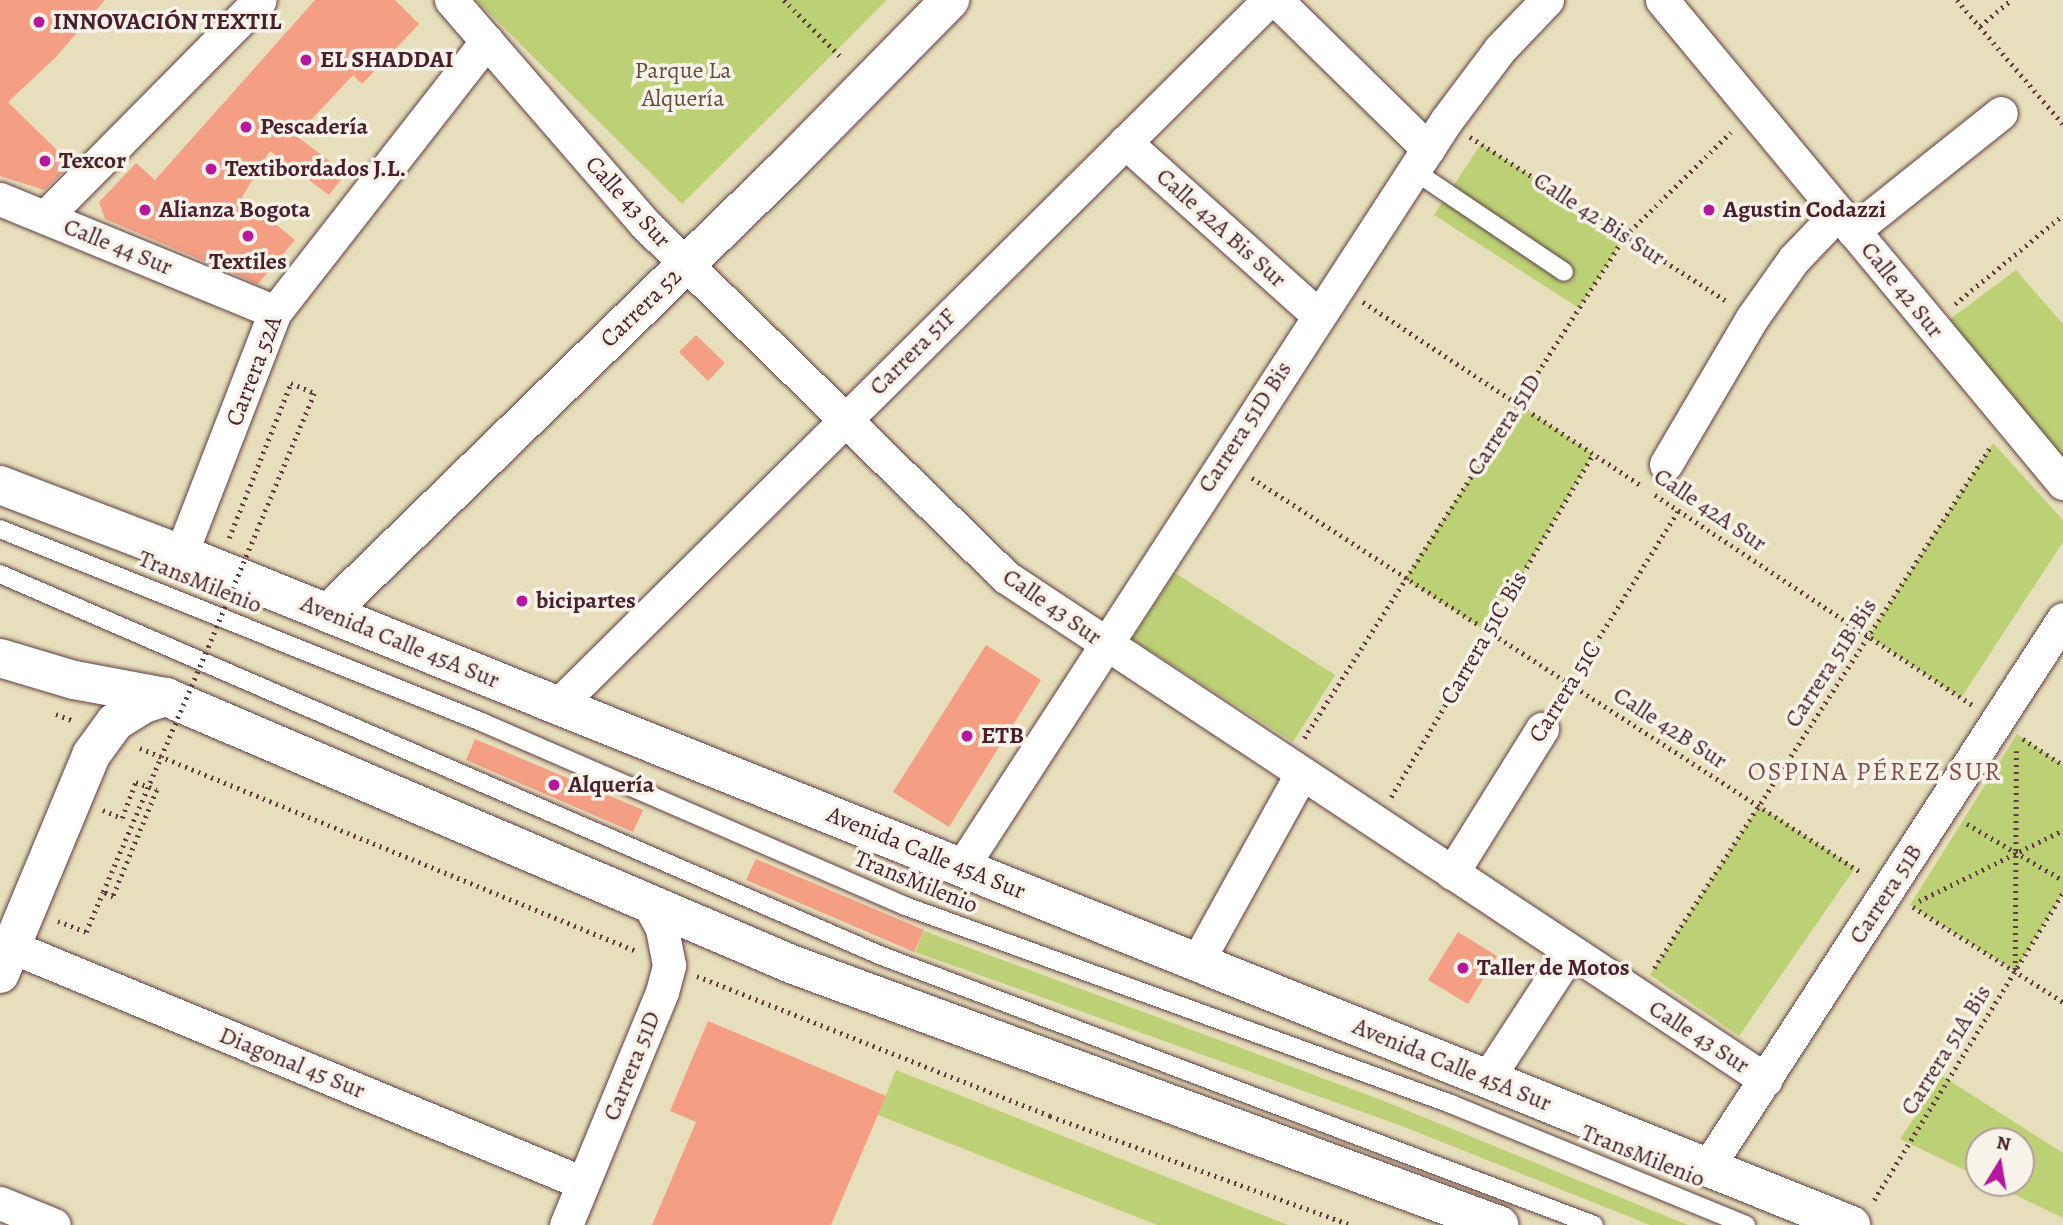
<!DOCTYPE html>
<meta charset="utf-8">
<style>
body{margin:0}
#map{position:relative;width:2063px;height:1225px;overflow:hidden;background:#e7dfbb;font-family:Alegreya,serif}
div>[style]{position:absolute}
.green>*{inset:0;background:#bcd175}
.building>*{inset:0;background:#f49e84}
.path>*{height:4.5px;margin-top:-2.25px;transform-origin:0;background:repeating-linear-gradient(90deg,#623c41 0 2px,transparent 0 7px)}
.roads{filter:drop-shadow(0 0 2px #623c41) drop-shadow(0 0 2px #623c41)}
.lane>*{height:18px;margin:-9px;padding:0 9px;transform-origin:9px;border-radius:9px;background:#fff}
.street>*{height:33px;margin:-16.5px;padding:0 16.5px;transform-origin:16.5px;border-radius:16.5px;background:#fff}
.secondary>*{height:38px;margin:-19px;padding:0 19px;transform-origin:19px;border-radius:19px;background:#fff}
.highway>*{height:38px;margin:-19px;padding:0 19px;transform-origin:19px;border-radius:19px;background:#fff}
.path-bridge>*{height:4.5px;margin-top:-2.25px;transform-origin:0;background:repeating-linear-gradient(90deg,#623c41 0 2px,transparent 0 7px)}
.dots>*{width:19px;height:19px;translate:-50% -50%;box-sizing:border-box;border:4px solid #f7f3e8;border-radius:50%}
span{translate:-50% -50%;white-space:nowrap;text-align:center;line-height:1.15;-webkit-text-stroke:7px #f7f3e8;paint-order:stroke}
.poi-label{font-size:24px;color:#4a1f2b;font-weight:700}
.left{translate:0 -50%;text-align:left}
.park-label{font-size:24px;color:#664c3e}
.street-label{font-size:24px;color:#4a1f2b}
.neighbourhood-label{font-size:26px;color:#864b4a;letter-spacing:2px}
.north{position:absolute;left:1965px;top:1127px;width:70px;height:70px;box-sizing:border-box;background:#f7f3e8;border:2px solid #b29e9c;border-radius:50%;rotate:11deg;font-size:19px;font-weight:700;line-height:28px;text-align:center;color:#4a1f2b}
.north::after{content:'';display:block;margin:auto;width:24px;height:32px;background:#b5179e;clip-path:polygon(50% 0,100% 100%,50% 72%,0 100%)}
</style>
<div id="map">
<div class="green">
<div style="clip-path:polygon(476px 0,887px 0,682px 204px)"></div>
<div style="clip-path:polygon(1481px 144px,1625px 236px,1579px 308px,1434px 215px)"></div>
<div style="clip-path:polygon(2016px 270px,2063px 324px,2063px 460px,1945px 323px)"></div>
<div style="clip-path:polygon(1518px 404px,1593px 454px,1488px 632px,1405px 579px)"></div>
<div style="clip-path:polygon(1993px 443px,2063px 520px,2063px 542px,1961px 698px,1869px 636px)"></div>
<div style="clip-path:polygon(1175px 573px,1335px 675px,1293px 742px,1132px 639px)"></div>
<div style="clip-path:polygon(2017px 734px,2063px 765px,2063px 893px,2015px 971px,1910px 905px)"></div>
<div style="clip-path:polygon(1759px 806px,1855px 868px,1739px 1036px,1650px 975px)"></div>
<div style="clip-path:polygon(924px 931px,1379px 1099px,1688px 1225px,1650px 1225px,1399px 1125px,915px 952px)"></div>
<div style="clip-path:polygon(896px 1070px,1288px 1225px,1157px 1225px,878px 1115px)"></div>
<div style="clip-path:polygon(1942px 1076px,2063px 1153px,2063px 1218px,1991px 1183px,2021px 1183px,2021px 1141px,1979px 1141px,1979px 1177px,1900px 1139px)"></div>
</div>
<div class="building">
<div style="clip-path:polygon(0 0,105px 0,56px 57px,8px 102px,71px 164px,44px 190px,0 176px)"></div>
<div style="clip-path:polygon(315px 0,395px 0,419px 24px,362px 84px,353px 75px,296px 136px,346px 173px,329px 195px,270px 151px,242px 197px,295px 240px,258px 284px,105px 219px,99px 202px,136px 163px,155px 180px)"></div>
<div style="clip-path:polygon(696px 335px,725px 363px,708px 381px,679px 352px)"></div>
<div style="clip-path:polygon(986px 645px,1041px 680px,949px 827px,893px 792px)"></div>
<div style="clip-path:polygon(475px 739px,643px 810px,633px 832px,466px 760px)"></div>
<div style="clip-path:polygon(756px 859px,924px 930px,914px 952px,746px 880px)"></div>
<div style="clip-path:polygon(1458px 932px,1497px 956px,1468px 1004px,1428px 980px)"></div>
<div style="clip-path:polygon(708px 1021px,886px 1096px,831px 1225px,652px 1225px,696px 1122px,670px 1111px)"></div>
</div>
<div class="path">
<div style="left:784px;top:0;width:83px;rotate:45deg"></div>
<div style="left:1957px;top:0;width:163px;rotate:49.5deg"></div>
<div style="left:1980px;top:26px;width:40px;rotate:-40deg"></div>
<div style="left:1470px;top:137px;width:303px;rotate:32.6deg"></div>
<div style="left:1363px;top:302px;width:334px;rotate:33.4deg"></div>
<div style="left:1955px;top:304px;width:140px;rotate:-39.5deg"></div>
<div style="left:1252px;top:478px;width:727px;rotate:32.92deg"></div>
<div style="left:1655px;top:495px;width:380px;rotate:33.5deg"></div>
<div style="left:229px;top:538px;width:167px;rotate:-68.2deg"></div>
<div style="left:291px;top:383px;width:25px;rotate:23deg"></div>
<div style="left:1558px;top:703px;width:226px;rotate:-58deg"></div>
<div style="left:56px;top:714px;width:19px;rotate:21deg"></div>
<div style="left:1304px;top:738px;width:596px;rotate:-57.4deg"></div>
<div style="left:1625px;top:236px;width:148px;rotate:-44.5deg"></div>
<div style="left:2023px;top:739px;width:48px;rotate:33deg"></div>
<div style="left:140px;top:748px;width:534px;rotate:22.24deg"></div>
<div style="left:1391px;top:797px;width:398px;rotate:-59.5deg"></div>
<div style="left:103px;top:810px;width:21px;rotate:23deg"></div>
<div style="left:1967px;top:824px;width:111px;rotate:30.3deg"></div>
<div style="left:1919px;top:901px;width:161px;rotate:-26.2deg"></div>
<div style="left:1913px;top:907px;width:178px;rotate:32.3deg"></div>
<div style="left:58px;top:921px;width:30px;rotate:21deg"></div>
<div style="left:86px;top:932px;width:43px;rotate:-67deg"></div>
<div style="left:1654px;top:968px;width:621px;rotate:-57.15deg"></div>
<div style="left:2015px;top:970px;width:219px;rotate:-89.7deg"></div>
<div style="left:697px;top:976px;width:380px;rotate:21.6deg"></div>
<div style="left:1050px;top:1116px;width:320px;rotate:19.9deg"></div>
<div style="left:1874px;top:1200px;width:361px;rotate:-58.4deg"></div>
</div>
<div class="roads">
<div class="lane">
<div style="left:1413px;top:170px;width:182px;rotate:34deg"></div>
<div style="left:0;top:529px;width:521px;rotate:21.84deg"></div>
<div style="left:484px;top:723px;width:459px;rotate:23.5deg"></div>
<div style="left:905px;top:906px;width:581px;rotate:19.93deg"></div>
<div style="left:1451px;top:1104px;width:319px;rotate:22.3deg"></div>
<div style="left:0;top:574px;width:961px;rotate:23.42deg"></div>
<div style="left:882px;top:956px;width:761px;rotate:20.7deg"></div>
</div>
<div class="street">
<div style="left:451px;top:0;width:296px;rotate:49.1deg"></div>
<div style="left:645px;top:224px;width:505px;rotate:44.36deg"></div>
<div style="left:1006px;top:577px;width:911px;rotate:33.5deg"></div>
<div style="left:1276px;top:0;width:213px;rotate:44.4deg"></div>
<div style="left:1662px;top:0;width:628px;rotate:50.3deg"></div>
<div style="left:1125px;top:142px;width:259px;rotate:41.9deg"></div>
<div style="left:0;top:199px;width:297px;rotate:22.3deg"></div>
<div style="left:45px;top:217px;width:305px;rotate:-45.3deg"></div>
<div style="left:1853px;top:231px;width:189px;rotate:-38.6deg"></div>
<div style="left:1666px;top:464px;width:169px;rotate:-59.5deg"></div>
<div style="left:1752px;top:318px;width:72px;rotate:-54.6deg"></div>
<div style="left:1794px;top:259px;width:64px;rotate:-46.3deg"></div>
<div style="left:181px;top:554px;width:260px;rotate:-68.8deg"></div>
<div style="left:275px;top:312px;width:344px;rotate:-52deg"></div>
<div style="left:558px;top:705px;width:1001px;rotate:-44.76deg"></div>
<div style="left:961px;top:868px;width:891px;rotate:-57.01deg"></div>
<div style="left:1446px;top:121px;width:90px;rotate:-53.1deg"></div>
<div style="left:1500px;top:49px;width:68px;rotate:-46.2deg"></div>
<div style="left:1452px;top:873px;width:170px;rotate:-58deg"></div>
<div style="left:0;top:942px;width:631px;rotate:22.46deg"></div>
<div style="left:1197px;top:962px;width:215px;rotate:-61deg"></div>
<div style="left:1487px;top:1079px;width:152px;rotate:-56.8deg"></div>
<div style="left:1707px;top:1168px;width:654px;rotate:-57.04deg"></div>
<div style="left:0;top:1203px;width:58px;rotate:22.2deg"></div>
<div style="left:566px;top:1225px;width:252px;rotate:-67.6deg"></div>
<div style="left:662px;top:992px;width:28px;rotate:-75deg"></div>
<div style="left:669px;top:965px;width:38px;rotate:-101deg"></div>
<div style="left:662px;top:928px;width:26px;rotate:-119deg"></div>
</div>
<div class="secondary">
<div style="left:328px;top:613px;width:636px;rotate:-44.24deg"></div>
<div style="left:784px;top:169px;width:237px;rotate:-45.5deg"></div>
<div style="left:0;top:974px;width:237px;rotate:-67.4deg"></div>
<div style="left:91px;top:755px;width:41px;rotate:-54deg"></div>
<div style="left:115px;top:722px;width:34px;rotate:-32deg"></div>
<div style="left:144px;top:704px;width:23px;rotate:-18deg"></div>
</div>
<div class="highway">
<div style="left:0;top:485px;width:194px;rotate:20.9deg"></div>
<div style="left:181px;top:554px;width:1800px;rotate:21.89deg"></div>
<div style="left:0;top:658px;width:77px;rotate:16.6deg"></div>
<div style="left:74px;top:680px;width:94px;rotate:10.5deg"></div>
<div style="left:166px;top:697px;width:680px;rotate:23.13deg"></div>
<div style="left:791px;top:964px;width:755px;rotate:20.24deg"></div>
</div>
</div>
<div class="path-bridge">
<div style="left:122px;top:818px;width:39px;rotate:-69deg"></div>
<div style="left:136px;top:782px;width:22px;rotate:21deg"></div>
<div style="left:157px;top:790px;width:116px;rotate:112.4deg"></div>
<div style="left:113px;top:897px;width:11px;rotate:-153deg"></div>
<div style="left:103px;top:892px;width:267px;rotate:-66.8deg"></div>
<div style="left:208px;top:647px;width:275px;rotate:-67.3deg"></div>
</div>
<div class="dots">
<div style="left:39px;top:22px;background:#b5179e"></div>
<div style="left:306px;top:60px;background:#b5179e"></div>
<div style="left:246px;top:127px;background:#b5179e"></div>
<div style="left:45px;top:161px;background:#b5179e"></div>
<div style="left:211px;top:169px;background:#b5179e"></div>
<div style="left:145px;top:210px;background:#b5179e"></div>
<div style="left:1709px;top:210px;background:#b5179e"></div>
<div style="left:248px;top:236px;background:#b5179e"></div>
<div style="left:522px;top:601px;background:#b5179e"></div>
<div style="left:967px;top:736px;background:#b5179e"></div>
<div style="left:554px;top:785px;background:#b5179e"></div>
<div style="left:1463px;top:968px;background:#b5179e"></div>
</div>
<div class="poi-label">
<span class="left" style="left:53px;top:22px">INNOVACIÓN TEXTIL</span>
<span class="left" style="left:320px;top:60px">EL SHADDAI</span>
<span class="left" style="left:260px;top:127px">Pescadería</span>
<span class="left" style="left:59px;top:161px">Texcor</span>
<span class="left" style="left:225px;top:169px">Textibordados J.L.</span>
<span class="left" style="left:159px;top:210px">Alianza Bogota</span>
<span class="left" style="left:1723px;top:210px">Agustin Codazzi</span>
<span style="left:248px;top:262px">Textiles</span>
<span class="left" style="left:536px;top:601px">bicipartes</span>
<span class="left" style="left:981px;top:736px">ETB</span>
<span class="left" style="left:568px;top:785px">Alquería</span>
<span class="left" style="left:1477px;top:968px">Taller de Motos</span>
</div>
<div class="park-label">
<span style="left:683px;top:85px">Parque La<br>Alquería</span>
</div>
<div class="street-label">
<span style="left:628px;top:202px;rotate:48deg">Calle 43 Sur</span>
<span style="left:1599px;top:219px;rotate:33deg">Calle 42 Bis Sur</span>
<span style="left:1221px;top:228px;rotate:42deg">Calle 42A Bis Sur</span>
<span style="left:118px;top:247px;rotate:22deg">Calle 44 Sur</span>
<span style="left:1902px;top:290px;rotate:51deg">Calle 42 Sur</span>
<span style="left:641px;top:308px;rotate:-44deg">Carrera 52</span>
<span style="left:913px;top:352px;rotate:-45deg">Carrera 51F</span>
<span style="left:254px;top:371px;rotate:-69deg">Carrera 52A</span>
<span style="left:1504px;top:425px;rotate:-57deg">Carrera 51D</span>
<span style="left:1245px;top:427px;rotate:-57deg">Carrera 51D Bis</span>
<span style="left:1710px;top:510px;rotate:34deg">Calle 42A Sur</span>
<span style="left:200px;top:582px;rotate:22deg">TransMilenio</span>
<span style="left:1052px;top:607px;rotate:35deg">Calle 43 Sur</span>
<span style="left:1484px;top:638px;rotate:-60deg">Carrera 51C Bis</span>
<span style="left:400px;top:642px;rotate:22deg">Avenida Calle 45A Sur</span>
<span style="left:1831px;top:663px;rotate:-57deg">Carrera 51B Bis</span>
<span style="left:1565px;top:692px;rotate:-58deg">Carrera 51C</span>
<span style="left:1670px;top:728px;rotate:33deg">Calle 42B Sur</span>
<span style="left:926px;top:853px;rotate:22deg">Avenida Calle 45A Sur</span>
<span style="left:916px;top:882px;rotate:22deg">TransMilenio</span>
<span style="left:1886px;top:894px;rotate:-57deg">Carrera 51B</span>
<span style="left:1699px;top:1037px;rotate:33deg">Calle 43 Sur</span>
<span style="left:1946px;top:1050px;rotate:-58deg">Carrera 51A Bis</span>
<span style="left:292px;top:1063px;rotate:22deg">Diagonal 45 Sur</span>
<span style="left:1452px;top:1065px;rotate:22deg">Avenida Calle 45A Sur</span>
<span style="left:632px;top:1066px;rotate:-68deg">Carrera 51D</span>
<span style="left:1643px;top:1156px;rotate:22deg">TransMilenio</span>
</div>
<div class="neighbourhood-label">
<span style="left:1875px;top:772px">OSPINA PÉREZ SUR</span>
</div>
<div class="north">N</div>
</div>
